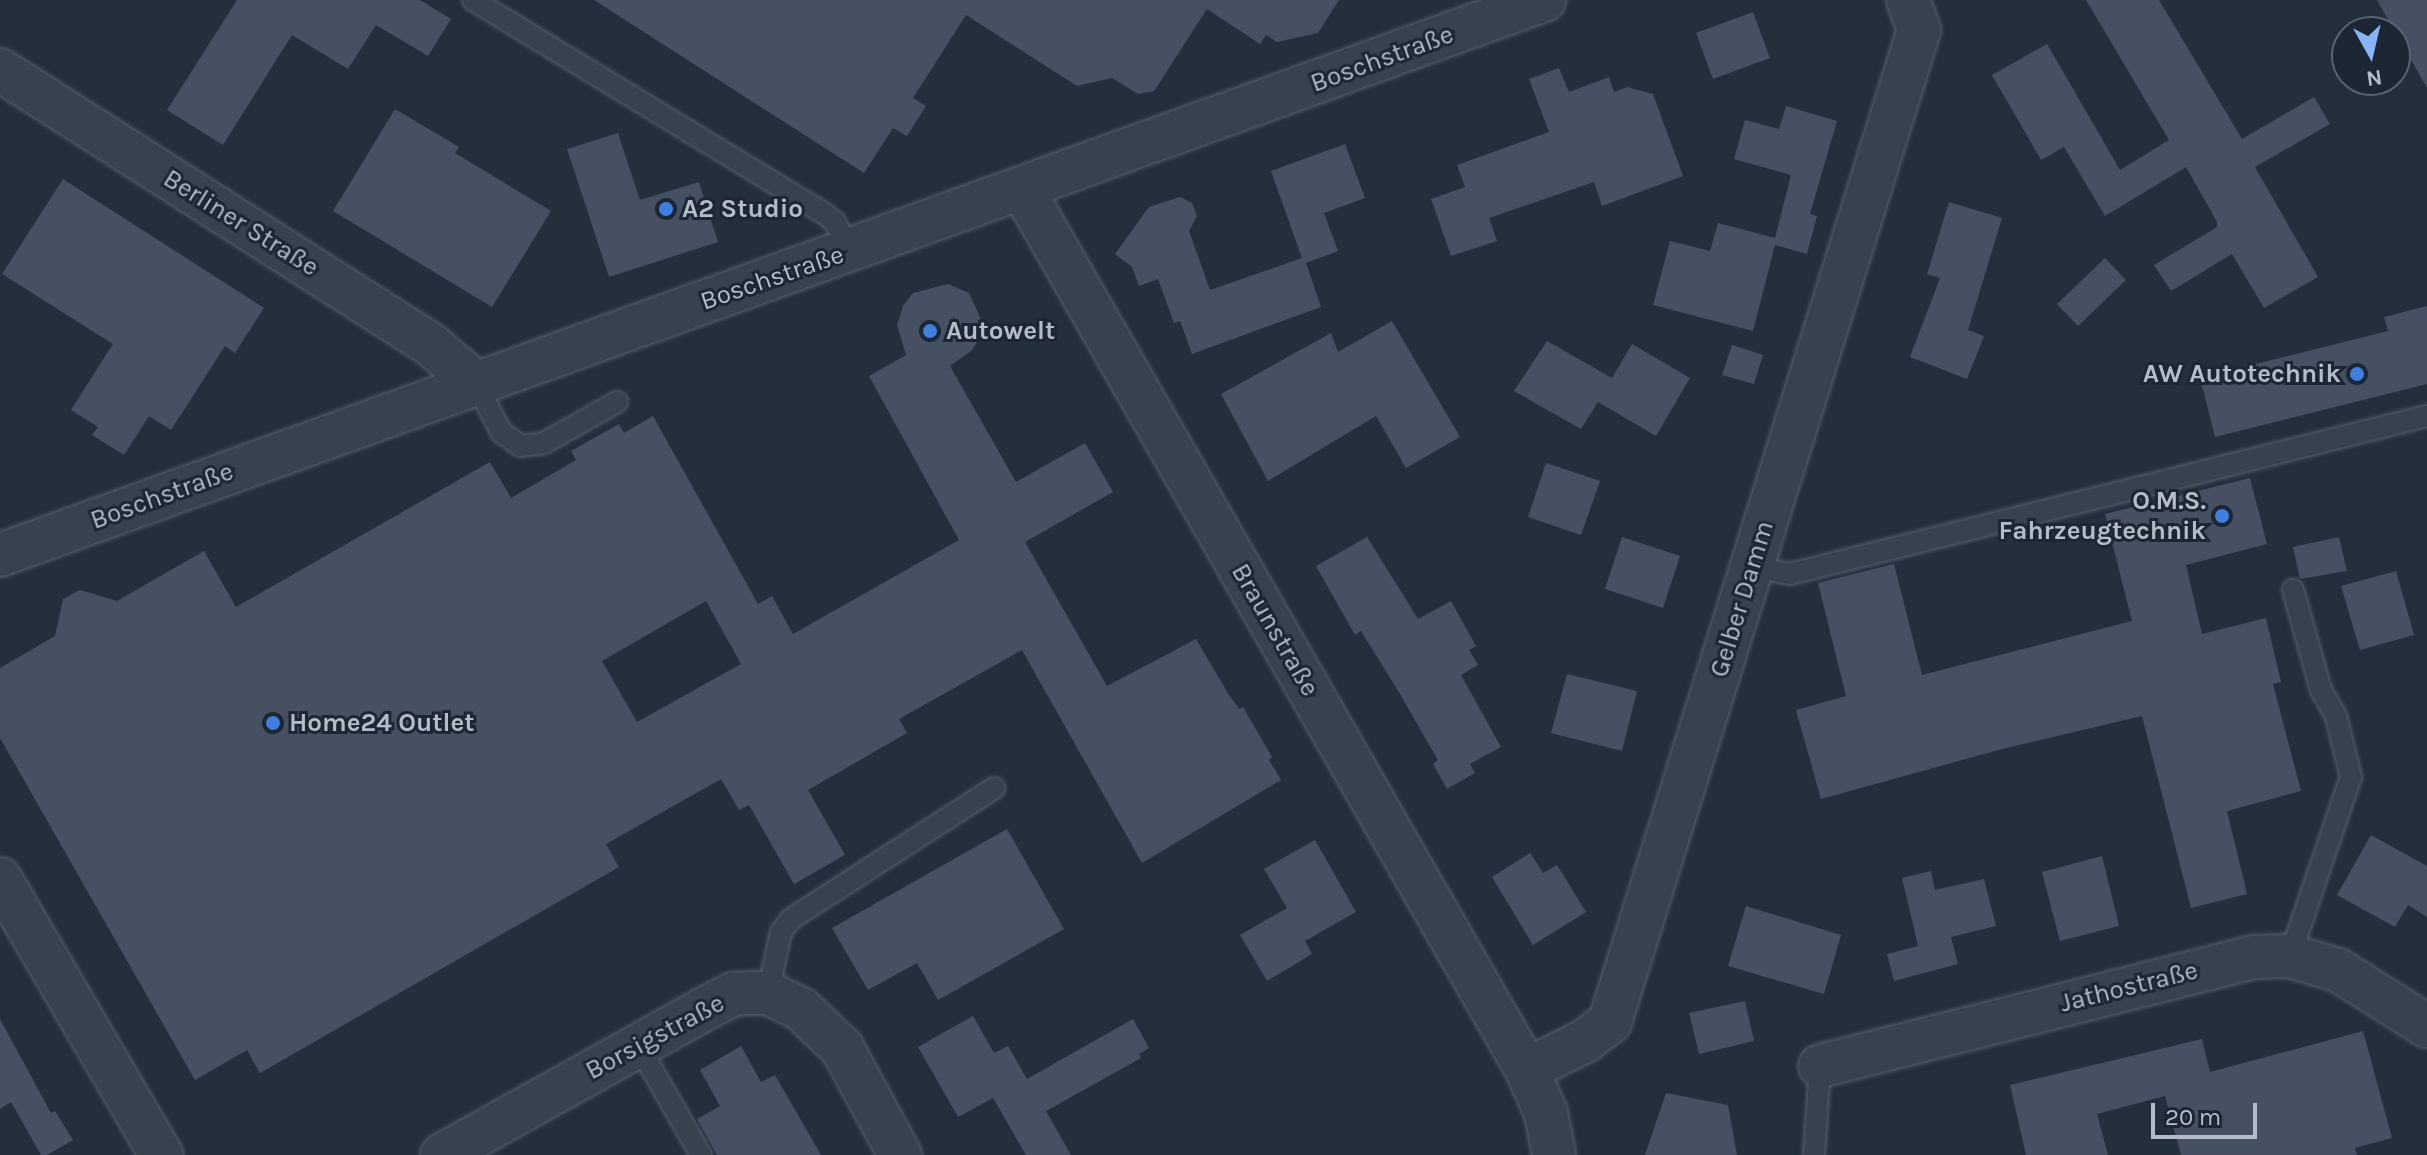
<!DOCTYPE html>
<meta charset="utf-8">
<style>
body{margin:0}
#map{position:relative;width:2427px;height:1155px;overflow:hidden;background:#242f3e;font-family:Karla,sans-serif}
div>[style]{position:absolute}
.building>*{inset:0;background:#455162}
.roads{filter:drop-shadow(0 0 2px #565f6c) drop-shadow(0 0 2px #565f6c)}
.service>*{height:20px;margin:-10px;padding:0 10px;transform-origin:10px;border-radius:10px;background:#38414e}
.minor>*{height:42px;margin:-21px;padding:0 21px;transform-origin:21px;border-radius:21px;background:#38414e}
.dots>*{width:22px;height:22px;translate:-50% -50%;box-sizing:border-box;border:4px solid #1d2633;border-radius:50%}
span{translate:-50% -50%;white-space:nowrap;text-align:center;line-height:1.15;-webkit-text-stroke:6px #1d2633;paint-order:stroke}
.street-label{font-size:26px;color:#b4bcc9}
.poi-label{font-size:26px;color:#b4bcc9;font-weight:700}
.left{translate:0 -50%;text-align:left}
.right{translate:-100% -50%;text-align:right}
.north{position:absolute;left:2331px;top:16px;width:80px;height:80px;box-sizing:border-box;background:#1d2633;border:2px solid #59626f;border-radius:50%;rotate:172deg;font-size:22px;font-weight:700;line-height:32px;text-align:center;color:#b4bcc9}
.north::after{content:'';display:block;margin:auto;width:28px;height:36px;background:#8ab4f8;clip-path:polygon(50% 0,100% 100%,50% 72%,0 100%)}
.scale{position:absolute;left:2151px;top:1103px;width:106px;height:36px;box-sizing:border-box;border:4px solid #b4bcc9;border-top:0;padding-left:10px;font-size:24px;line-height:28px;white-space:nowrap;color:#b4bcc9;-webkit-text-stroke:6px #1d2633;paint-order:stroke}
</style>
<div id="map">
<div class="building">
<div style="clip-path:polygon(237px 0,420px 0,451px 19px,428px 56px,376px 25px,348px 69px,292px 35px,223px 145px,167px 110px)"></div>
<div style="clip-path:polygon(594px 0,1339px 0,1318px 33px,1277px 42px,1266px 35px,1260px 44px,1207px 9px,1154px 91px,1138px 94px,1112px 78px,1077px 86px,966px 15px,913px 98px,926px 106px,907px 136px,893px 128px,864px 173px)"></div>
<div style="clip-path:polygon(2086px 0,2159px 0,2242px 139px,2314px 97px,2330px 124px,2255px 167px,2318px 277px,2264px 308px,2232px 254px,2171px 291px,2154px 265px,2217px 227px,2217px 222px,2186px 167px,2105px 216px,2064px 147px,2041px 160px,1992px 75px,2047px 44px,2120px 170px,2169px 140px)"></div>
<div style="clip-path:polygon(2377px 0,2427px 0,2427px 88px,2395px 32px)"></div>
<div style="clip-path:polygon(1753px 12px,1770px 58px,1713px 79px,1696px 33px)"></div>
<div style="clip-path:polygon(1559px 68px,1569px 92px,1609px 77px,1614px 92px,1627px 87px,1653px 94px,1683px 176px,1602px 206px,1594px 182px,1489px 218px,1497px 241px,1451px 256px,1431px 199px,1465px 187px,1457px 165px,1549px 132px,1529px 79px)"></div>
<div style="clip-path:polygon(1786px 106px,1837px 121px,1810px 214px,1817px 216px,1807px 254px,1775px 245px,1753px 331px,1653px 305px,1670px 241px,1710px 251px,1718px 223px,1775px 238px,1791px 175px,1734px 159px,1745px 120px,1779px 129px)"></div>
<div style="clip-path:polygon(395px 109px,459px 147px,455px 153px,551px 211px,492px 307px,333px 211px)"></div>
<div style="clip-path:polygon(618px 133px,640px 200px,699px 182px,718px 242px,609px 277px,567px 149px)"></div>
<div style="clip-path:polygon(1345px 144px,1365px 198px,1324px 213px,1338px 251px,1306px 263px,1321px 307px,1192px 354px,1180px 321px,1174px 323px,1158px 279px,1139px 286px,1132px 267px,1115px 254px,1149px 207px,1180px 197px,1192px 203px,1197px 216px,1189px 231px,1210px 290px,1302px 258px,1271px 171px)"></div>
<div style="clip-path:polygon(63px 179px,264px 308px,235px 353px,225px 346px,171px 430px,149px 416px,124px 455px,92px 435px,98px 427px,71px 410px,113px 344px,2px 274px)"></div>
<div style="clip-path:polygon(1949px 202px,2002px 218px,1968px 330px,1984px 336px,1967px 379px,1910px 357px,1940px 278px,1927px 274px)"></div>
<div style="clip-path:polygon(2105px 258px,2126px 280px,2078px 326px,2057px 304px)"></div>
<div style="clip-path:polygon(evenodd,948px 284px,969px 293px,980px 317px,981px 337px,971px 351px,950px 366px,1016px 482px,1085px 443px,1113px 492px,1025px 542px,1107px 686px,1196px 639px,1229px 695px,1239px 709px,1243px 707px,1272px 757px,1269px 760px,1281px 780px,1142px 863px,1022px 650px,899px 719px,907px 733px,808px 790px,845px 855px,794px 884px,749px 805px,739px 810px,721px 779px,606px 844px,619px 867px,260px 1073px,247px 1050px,195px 1080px,0 738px,0 668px,55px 636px,63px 599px,80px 590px,117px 601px,204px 551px,236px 607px,490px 462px,511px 498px,576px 460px,571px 451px,619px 424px,624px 433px,653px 416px,758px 604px,772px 596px,793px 634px,959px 540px,869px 376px,906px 355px,897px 325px,903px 306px,913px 293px,948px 284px,706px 601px,741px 664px,637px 722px,602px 661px,706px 601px)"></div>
<div style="clip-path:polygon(2427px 306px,2427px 384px,2215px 437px,2200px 378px,2388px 331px,2384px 317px)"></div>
<div style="clip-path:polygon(1392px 321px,1460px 437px,1406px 468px,1376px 416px,1268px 481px,1221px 394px,1331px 333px,1338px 352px)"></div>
<div style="clip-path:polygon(1547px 341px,1612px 378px,1632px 344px,1690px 378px,1656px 436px,1598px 402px,1581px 429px,1514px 391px)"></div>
<div style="clip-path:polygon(1732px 345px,1763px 355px,1754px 384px,1722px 375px)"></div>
<div style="clip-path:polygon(1546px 463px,1600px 481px,1581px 535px,1528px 517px)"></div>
<div style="clip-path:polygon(2250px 478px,2267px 544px,2186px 565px,2202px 634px,2266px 618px,2281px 682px,2273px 684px,2301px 791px,2227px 811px,2247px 894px,2191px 908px,2142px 716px,2002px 749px,1821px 799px,1796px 710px,1846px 696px,1818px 583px,1894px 564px,1922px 675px,2132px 621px,2105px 514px)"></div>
<div style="clip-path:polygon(1367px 537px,1418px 619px,1451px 601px,1476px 646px,1469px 650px,1478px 665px,1461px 675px,1501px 747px,1470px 764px,1475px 773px,1447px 789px,1433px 764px,1438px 760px,1397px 689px,1361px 631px,1355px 635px,1316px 566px)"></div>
<div style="clip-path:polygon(1622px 537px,1680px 556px,1663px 608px,1605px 589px)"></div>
<div style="clip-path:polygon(2339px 537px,2347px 571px,2300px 579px,2293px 547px)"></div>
<div style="clip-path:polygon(2396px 571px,2414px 635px,2360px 650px,2341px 586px)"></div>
<div style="clip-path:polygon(1567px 674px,1637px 691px,1622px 751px,1551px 733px)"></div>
<div style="clip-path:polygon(1007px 829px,1064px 929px,938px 1000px,917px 963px,868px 990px,832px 928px)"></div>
<div style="clip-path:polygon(2371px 835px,2427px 866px,2427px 917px,2408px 905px,2395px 927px,2337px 895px)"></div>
<div style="clip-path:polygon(1315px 840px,1356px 912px,1305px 941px,1312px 954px,1267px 981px,1240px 935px,1287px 908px,1264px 869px)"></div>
<div style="clip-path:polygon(1530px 853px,1543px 873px,1557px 865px,1586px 912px,1533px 945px,1492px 877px)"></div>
<div style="clip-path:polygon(2102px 856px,2119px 926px,2060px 941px,2042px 872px)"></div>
<div style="clip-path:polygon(1931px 871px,1935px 890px,1984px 879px,1996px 926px,1951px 937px,1958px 964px,1894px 981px,1887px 954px,1918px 946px,1902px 878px)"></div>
<div style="clip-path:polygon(1746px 906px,1841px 935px,1824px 994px,1728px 966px)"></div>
<div style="clip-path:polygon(1745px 1001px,1754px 1041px,1699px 1054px,1689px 1013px)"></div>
<div style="clip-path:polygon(973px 1016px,994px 1053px,1008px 1046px,1027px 1079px,1133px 1019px,1149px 1048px,1139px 1054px,1141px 1058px,1046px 1111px,1071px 1155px,1026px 1155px,993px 1098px,958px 1117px,918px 1047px)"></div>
<div style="clip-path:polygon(0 1019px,51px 1113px,55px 1111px,73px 1140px,47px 1155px,41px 1155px,11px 1102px,0 1109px)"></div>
<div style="clip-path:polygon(2363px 1031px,2392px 1138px,2355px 1148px,2357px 1155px,2181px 1155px,2165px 1096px,2097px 1114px,2108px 1155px,2026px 1155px,2010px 1085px,2202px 1039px,2210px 1072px)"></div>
<div style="clip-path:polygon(741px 1046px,761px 1082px,775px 1075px,821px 1155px,717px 1155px,697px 1119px,720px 1106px,700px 1070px)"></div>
<div style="clip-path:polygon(1666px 1093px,1728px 1105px,1737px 1155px,1645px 1155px)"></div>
</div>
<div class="roads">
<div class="service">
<div style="left:473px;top:0;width:412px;rotate:31.3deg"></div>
<div style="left:825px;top:214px;width:13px;rotate:39deg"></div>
<div style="left:835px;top:222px;width:33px;rotate:63deg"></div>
<div style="left:476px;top:383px;width:55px;rotate:63deg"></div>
<div style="left:501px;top:432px;width:24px;rotate:35deg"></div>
<div style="left:521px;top:446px;width:23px;rotate:-7deg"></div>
<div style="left:544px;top:443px;width:84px;rotate:-29.3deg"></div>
<div style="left:1751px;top:567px;width:40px;rotate:10deg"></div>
<div style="left:1790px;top:574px;width:656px;rotate:-13.93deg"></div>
<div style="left:2290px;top:956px;width:189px;rotate:-71.2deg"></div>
<div style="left:2351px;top:777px;width:63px;rotate:-103.8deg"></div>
<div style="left:2336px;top:716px;width:30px;rotate:-120deg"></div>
<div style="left:2321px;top:690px;width:104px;rotate:-105.6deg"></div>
<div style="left:768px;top:993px;width:62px;rotate:-78deg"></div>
<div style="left:781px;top:932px;width:16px;rotate:-52deg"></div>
<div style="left:791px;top:919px;width:242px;rotate:-32.8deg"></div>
<div style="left:638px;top:1045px;width:127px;rotate:60.2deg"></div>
<div style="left:1814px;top:1155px;width:89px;rotate:-86.1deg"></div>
</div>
<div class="minor">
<div style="left:0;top:70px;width:510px;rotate:32.51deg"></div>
<div style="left:430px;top:344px;width:60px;rotate:40.3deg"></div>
<div style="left:1023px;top:190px;width:1014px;rotate:60.2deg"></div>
<div style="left:1527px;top:1070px;width:47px;rotate:66.2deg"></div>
<div style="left:1546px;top:1113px;width:43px;rotate:79.2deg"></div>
<div style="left:0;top:555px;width:1641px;rotate:-19.77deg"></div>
<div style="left:0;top:879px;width:320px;rotate:59.7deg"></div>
<div style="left:1820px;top:1066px;width:448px;rotate:-14.1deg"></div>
<div style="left:2255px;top:957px;width:35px;rotate:-2deg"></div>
<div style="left:2290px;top:956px;width:50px;rotate:16.3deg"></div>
<div style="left:2338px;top:970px;width:105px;rotate:32.2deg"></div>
<div style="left:1527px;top:1070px;width:65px;rotate:-26.6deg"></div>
<div style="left:1585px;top:1041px;width:31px;rotate:-37deg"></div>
<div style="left:1610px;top:1022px;width:1039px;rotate:-72.7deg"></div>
<div style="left:1919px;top:30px;width:32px;rotate:-110deg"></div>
<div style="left:442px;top:1155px;width:300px;rotate:-29.1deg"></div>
<div style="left:704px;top:1009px;width:34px;rotate:-27deg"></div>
<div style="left:734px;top:994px;width:17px;rotate:-3deg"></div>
<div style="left:751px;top:993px;width:17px"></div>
<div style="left:768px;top:993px;width:37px;rotate:26deg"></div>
<div style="left:801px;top:1009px;width:57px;rotate:43.6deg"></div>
<div style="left:842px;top:1048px;width:122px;rotate:61.5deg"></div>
</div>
</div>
<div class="dots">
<div style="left:666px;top:209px;background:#3f7fe0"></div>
<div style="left:930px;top:331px;background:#3f7fe0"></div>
<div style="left:2357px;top:374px;background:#3f7fe0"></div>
<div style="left:2222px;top:516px;background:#3f7fe0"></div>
<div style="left:273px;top:723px;background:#3f7fe0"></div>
</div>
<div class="street-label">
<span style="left:1382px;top:59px;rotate:-20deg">Boschstraße</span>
<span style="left:241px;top:223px;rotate:32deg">Berliner Straße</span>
<span style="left:772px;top:278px;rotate:-19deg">Boschstraße</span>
<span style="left:162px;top:496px;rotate:-20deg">Boschstraße</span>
<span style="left:1742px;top:599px;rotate:-73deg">Gelber Damm</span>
<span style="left:1275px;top:630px;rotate:60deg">Braunstraße</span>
<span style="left:2129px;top:987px;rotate:-14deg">Jathostraße</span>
<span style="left:655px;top:1037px;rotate:-28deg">Borsigstraße</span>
</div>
<div class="poi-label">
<span class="left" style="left:682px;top:209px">A2 Studio</span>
<span class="left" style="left:946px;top:331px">Autowelt</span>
<span class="right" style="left:2341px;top:374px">AW Autotechnik</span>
<span class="right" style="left:2206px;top:516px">O.M.S.<br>Fahrzeugtechnik</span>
<span class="left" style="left:289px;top:723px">Home24 Outlet</span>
</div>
<div class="north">N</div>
<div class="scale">20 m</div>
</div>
